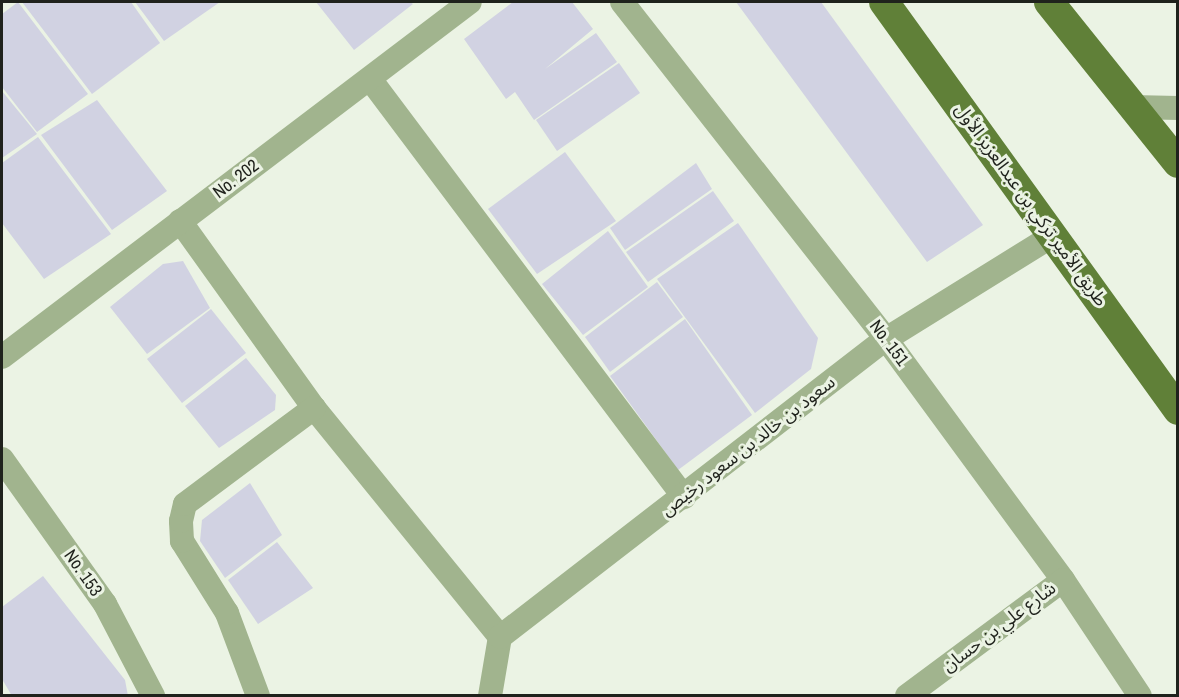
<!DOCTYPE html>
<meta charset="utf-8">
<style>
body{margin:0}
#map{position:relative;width:1179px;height:697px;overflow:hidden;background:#ebf3e4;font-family:"Archivo Narrow","Noto Sans Arabic",sans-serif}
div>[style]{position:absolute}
.building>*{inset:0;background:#d1d2e2}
.minor>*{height:24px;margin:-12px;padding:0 12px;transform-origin:12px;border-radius:12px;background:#a1b48e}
.major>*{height:30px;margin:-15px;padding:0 15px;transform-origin:15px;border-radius:15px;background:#608038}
span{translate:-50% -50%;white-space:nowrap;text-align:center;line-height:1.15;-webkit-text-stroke:6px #ebf3e4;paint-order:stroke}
.street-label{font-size:18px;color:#1f221c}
.frame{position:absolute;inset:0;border:3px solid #1f221c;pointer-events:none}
</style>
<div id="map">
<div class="building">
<div style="clip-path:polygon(18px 2px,88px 94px,37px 132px,2px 87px,2px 14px)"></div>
<div style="clip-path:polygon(22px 2px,131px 2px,160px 43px,92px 94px)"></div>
<div style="clip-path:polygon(135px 2px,220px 2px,164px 41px)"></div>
<div style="clip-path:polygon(316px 2px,410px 2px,413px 4px,354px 50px)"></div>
<div style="clip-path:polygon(513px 2px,572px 2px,593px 29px,545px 69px,596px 33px,617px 62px,534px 120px,515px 92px,506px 99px,464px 39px)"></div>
<div style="clip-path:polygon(736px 2px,821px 2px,983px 225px,927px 262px)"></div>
<div style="clip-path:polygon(619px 63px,640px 93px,557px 151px,536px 120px)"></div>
<div style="clip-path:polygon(2px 91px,37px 134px,2px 158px)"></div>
<div style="clip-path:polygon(97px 100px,167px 191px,112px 230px,41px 135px)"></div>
<div style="clip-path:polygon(38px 137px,111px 234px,44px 279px,2px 223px,2px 163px)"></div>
<div style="clip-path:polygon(565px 152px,616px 221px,537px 274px,488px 209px)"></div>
<div style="clip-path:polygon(696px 163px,712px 189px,625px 250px,610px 228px)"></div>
<div style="clip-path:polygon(713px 191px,734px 221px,648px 282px,626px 252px)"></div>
<div style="clip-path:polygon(738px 223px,818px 338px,811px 369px,755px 413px,657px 279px)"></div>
<div style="clip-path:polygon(608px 231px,648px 287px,583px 335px,542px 284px)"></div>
<div style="clip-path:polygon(183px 261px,210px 308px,147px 354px,110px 307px,163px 264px)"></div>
<div style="clip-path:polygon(657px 282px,683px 317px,610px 372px,585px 337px)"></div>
<div style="clip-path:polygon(211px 309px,246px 353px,182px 403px,147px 359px)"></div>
<div style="clip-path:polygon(685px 319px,752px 415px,678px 470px,610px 376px)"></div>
<div style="clip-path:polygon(246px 358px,276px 395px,275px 410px,219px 448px,185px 406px)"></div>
<div style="clip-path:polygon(250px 483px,282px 535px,225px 578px,200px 541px,202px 520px)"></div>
<div style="clip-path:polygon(277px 542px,313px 588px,258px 624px,228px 580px)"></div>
<div style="clip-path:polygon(43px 576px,125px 680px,128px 696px,12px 696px,2px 679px,2px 607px)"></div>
</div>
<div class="minor">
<div style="left:622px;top:2px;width:428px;rotate:51.9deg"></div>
<div style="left:886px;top:339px;width:299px;rotate:53.7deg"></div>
<div style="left:1063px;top:580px;width:139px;rotate:56.4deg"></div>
<div style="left:370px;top:79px;width:523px;rotate:53.09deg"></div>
<div style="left:1132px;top:107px;width:46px;rotate:1.2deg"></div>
<div style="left:180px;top:221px;width:230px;rotate:54.4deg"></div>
<div style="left:314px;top:408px;width:295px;rotate:50.9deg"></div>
<div style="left:2px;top:357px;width:587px;rotate:-37.18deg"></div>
<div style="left:2px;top:459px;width:178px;rotate:54.6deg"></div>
<div style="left:105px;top:604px;width:104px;rotate:62.4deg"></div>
<div style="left:258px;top:696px;width:89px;rotate:-110.5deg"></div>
<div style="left:227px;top:613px;width:85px;rotate:-122deg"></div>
<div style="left:182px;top:541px;width:20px;rotate:-93deg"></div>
<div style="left:181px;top:521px;width:17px;rotate:-77deg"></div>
<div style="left:185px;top:504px;width:161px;rotate:-36.7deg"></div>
<div style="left:490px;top:696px;width:60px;rotate:-80.4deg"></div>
<div style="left:500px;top:637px;width:488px;rotate:-37.7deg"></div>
<div style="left:886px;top:339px;width:198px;rotate:-31.8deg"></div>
<div style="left:907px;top:696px;width:194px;rotate:-36.6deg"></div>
</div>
<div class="major">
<div style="left:884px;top:2px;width:503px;rotate:54.22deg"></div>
<div style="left:1049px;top:2px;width:206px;rotate:51.3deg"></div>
</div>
<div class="street-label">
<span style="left:236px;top:179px;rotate:-37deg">No. 202</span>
<span style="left:1031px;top:205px;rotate:54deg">طريق الأمير تركي بن عبدالعزيز الأول</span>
<span style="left:889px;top:343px;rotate:53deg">No. 151</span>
<span style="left:748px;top:446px;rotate:-38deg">سعود بن خالد بن سعود رخيص</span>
<span style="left:83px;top:573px;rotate:55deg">No. 153</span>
<span style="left:999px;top:627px;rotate:-37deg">شارع علي بن حسان</span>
</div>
<div class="frame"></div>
</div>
